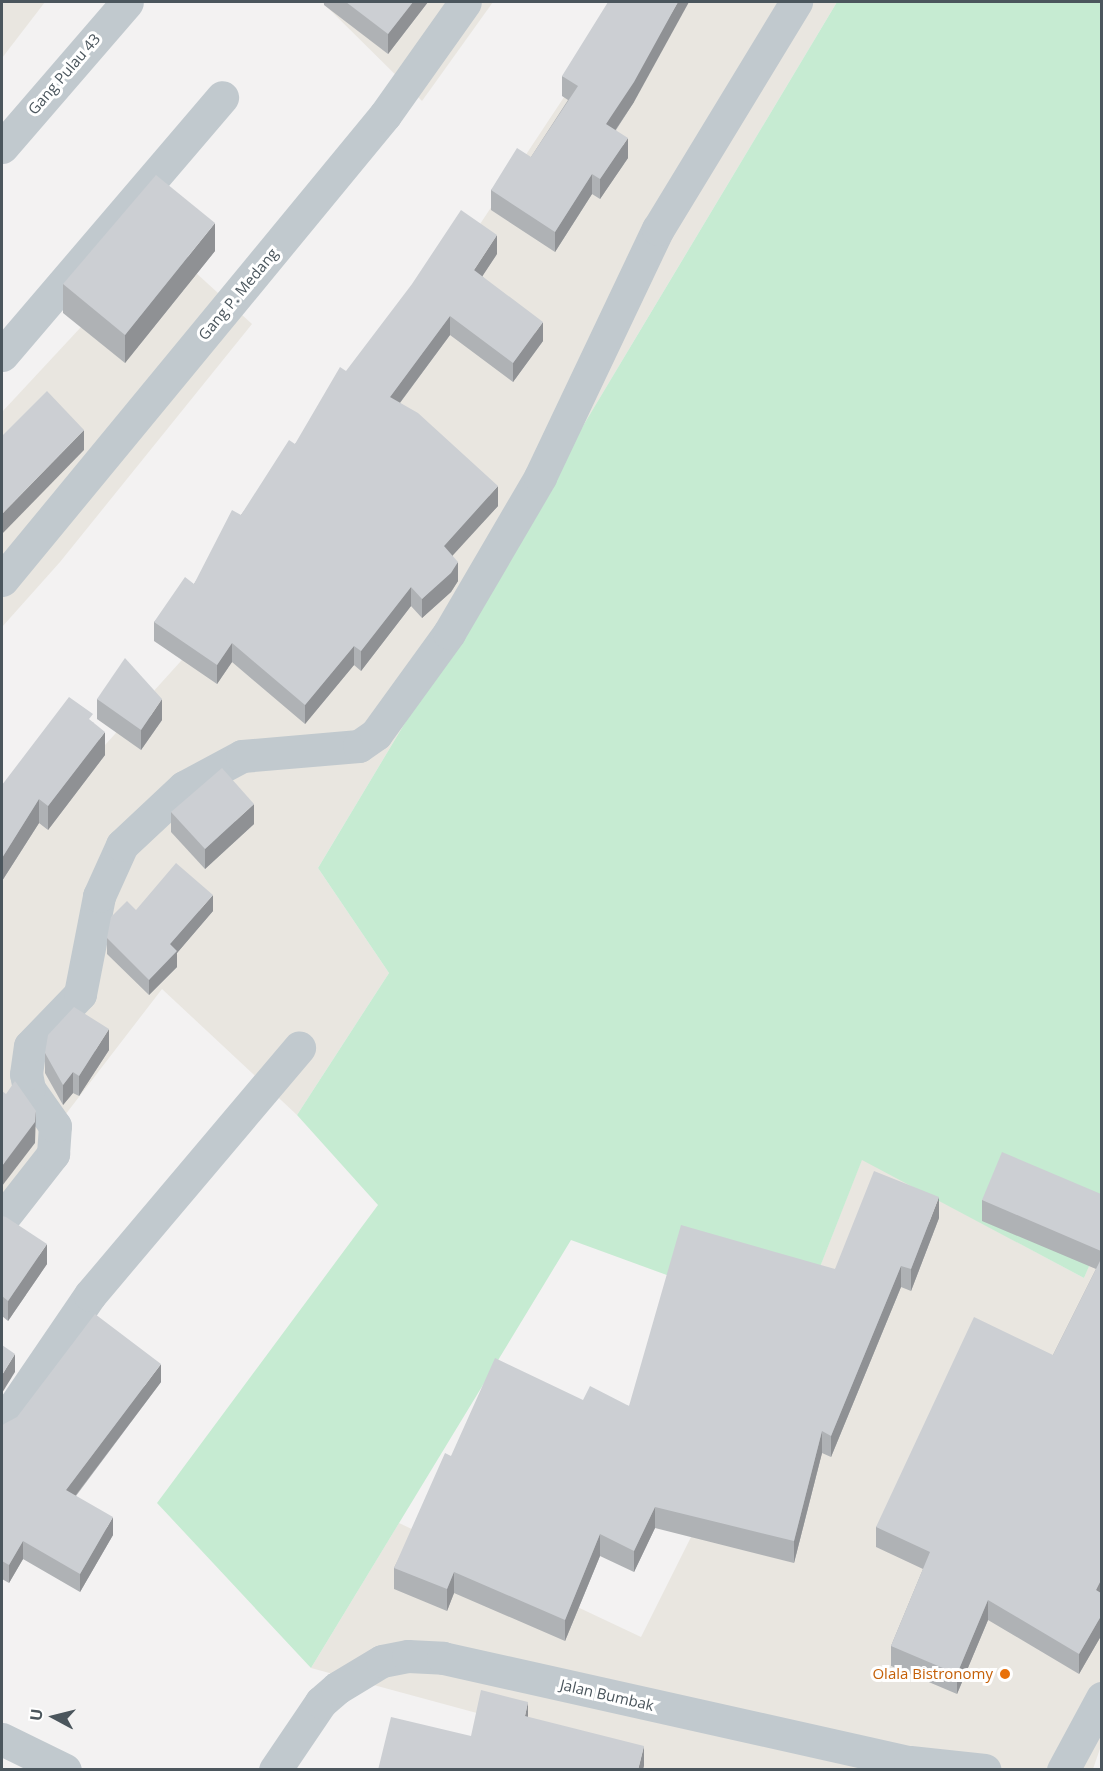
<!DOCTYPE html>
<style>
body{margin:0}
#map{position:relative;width:1103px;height:1771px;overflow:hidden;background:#f3f2f2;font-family:"Open Sans",sans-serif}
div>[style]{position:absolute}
.commercial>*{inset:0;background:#e9e6e0}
.green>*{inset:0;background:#c6ebd2}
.minor>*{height:33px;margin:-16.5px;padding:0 16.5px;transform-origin:16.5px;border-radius:16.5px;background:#c1c9ce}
.wall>*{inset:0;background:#afb2b5}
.shaded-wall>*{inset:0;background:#8f9194}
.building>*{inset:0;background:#cccfd3}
.dots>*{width:16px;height:16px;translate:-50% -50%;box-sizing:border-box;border:3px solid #fff;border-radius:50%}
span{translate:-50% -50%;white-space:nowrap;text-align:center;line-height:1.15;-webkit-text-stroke:6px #fff;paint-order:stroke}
.street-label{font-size:15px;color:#4b565d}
.food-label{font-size:15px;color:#c56008}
.right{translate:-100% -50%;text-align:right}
.frame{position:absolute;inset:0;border:3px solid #4b565d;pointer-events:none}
.north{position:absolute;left:24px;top:1687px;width:60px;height:60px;-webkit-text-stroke:4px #fff;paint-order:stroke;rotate:277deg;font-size:16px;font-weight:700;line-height:24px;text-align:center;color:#4b565d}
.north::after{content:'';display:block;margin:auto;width:21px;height:27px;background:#4b565d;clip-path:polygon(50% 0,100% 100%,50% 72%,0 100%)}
</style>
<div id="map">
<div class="commercial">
<div style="clip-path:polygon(2px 2px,45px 2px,2px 58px)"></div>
<div style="clip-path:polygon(322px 2px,493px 2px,422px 101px)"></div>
<div style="clip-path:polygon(627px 2px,837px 2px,318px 868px,389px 973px,297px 1115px,162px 989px,2px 1197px,2px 859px,218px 620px)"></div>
<div style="clip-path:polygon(161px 241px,252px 324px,60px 562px,2px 627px,2px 412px)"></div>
<div style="clip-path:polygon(862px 1159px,1084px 1278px,1101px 1236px,1102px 1743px,1093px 1769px,540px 1769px,551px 1733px,311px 1668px,399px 1523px,641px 1637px,798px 1323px)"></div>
</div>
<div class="green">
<div style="clip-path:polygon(837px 2px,1101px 2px,1102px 1236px,1084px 1278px,862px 1160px,798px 1323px,571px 1240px,311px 1668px,157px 1503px,378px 1205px,297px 1115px,389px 973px,318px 868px)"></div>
</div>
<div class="minor">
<div style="left:2px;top:147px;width:191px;rotate:-49.2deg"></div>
<div style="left:2px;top:355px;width:339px;rotate:-49.5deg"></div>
<div style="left:2px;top:580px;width:602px;rotate:-50.52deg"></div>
<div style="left:385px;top:115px;width:138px;rotate:-54.7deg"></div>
<div style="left:2px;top:1219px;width:83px;rotate:-51.9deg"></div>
<div style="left:53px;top:1154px;width:28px;rotate:-86deg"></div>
<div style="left:55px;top:1126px;width:45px;rotate:-125.1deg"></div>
<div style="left:29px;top:1089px;width:15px;rotate:-101deg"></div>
<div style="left:26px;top:1074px;width:28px;rotate:-82deg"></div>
<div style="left:30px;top:1046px;width:72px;rotate:-46.1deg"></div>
<div style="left:80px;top:994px;width:100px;rotate:-79deg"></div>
<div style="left:99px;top:896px;width:56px;rotate:-65.7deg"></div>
<div style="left:122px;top:845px;width:85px;rotate:-43.1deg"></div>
<div style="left:184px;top:787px;width:66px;rotate:-28.1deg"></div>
<div style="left:242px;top:756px;width:117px;rotate:-4.9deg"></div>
<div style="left:359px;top:746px;width:21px;rotate:-35deg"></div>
<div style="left:376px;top:734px;width:125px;rotate:-54.1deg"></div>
<div style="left:449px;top:633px;width:181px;rotate:-59.7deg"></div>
<div style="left:540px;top:477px;width:275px;rotate:-64.6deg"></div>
<div style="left:658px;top:229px;width:266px;rotate:-58.7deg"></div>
<div style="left:2px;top:1424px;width:156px;rotate:-55.7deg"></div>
<div style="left:90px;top:1295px;width:324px;rotate:-49.8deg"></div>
<div style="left:2px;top:1739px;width:70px;rotate:26.2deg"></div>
<div style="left:275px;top:1770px;width:82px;rotate:-55.9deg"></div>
<div style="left:321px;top:1702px;width:21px;rotate:-41deg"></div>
<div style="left:337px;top:1688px;width:52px;rotate:-31deg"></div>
<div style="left:382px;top:1661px;width:26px;rotate:-11deg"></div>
<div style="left:408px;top:1656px;width:35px;rotate:3deg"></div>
<div style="left:443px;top:1658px;width:478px;rotate:12.6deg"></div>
<div style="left:910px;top:1762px;width:75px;rotate:6.1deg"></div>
<div style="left:1063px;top:1770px;width:82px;rotate:-61.6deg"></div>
</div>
<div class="wall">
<div style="clip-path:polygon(324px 2px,428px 2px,388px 54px,324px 5px)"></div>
<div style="clip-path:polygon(562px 76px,634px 102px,616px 130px,628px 158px,600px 199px,592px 194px,555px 252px,491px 210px,491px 190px,531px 157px,568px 100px,562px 96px)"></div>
<div style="clip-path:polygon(215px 251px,125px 363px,63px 313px,63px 284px)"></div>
<div style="clip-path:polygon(497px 254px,482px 276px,543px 341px,513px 382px,450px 335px,400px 403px,498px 506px,452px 555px,458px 581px,451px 592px,422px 618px,411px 606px,361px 671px,354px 665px,305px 724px,232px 662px,217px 684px,154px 641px,154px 622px,194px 584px,241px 515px,295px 444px)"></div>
<div style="clip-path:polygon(97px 699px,162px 720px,141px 750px,97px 719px)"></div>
<div style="clip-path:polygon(93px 722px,105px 755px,48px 830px,39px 823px,2px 881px,2px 785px)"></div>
<div style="clip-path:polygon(171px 812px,254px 824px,205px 869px,171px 832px)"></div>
<div style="clip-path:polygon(136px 910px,213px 911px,177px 953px,177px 967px,149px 995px,107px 954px,107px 938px)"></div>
<div style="clip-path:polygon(109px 1050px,79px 1096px,73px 1093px,63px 1105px,45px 1073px,45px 1053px)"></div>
<div style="clip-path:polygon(1101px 1194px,1101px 1636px,1079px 1674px,988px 1620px,957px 1694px,891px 1666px,891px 1646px,923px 1569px,876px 1547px,876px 1527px,1053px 1355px,1096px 1269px,982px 1221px,982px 1200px)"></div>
<div style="clip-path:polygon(2px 1216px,47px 1264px,8px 1321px,2px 1316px)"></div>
<div style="clip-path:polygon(939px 1218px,911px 1291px,901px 1287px,831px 1457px,822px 1453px,794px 1563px,655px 1528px,634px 1572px,600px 1556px,565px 1641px,454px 1593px,447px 1611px,394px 1589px,394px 1568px,451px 1456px,583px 1400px,629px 1406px,835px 1269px)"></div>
<div style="clip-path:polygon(161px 1382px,76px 1496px,113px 1535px,80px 1592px,23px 1559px,9px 1583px,2px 1579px,2px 1425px)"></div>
</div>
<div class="shaded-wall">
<div style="clip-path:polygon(413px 2px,428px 2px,388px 54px,388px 34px)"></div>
<div style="clip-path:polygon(678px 2px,689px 2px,634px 102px,606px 144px,606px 124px)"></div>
<div style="clip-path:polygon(628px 138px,628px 158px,600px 199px,600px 179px)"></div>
<div style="clip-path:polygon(592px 174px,592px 194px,555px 252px,555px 232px)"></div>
<div style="clip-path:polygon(215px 223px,215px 251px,125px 363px,125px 335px)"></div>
<div style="clip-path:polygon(497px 235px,497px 254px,474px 289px,474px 270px)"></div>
<div style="clip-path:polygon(450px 316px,450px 335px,390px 416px,390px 397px)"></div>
<div style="clip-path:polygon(543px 322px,543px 341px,513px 382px,513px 363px)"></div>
<div style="clip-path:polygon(84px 430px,84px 450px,2px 534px,2px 514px)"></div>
<div style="clip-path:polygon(498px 486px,498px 506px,444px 565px,444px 546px)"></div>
<div style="clip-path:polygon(458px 562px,458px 581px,451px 592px,422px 618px,422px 599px)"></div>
<div style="clip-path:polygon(411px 587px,411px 606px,361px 671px,361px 651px)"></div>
<div style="clip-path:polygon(232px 643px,232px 662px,217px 684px,217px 665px)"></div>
<div style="clip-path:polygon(354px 646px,354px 665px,305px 724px,305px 705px)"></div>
<div style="clip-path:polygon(162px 699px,162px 720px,141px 750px,141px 730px)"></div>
<div style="clip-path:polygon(105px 732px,105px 755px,48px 830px,48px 806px)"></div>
<div style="clip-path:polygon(39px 799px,39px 823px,2px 881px,2px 858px)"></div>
<div style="clip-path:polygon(254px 804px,254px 824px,205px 869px,205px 849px)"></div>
<div style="clip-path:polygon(213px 895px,213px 911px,177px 953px,177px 967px,149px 995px,149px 980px,170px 944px)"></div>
<div style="clip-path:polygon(109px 1029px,109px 1050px,79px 1096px,79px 1076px)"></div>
<div style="clip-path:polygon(73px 1072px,73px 1093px,63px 1105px,63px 1085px)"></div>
<div style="clip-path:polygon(36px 1111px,35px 1143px,2px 1186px,2px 1166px)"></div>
<div style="clip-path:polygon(939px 1197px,939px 1218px,911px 1291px,911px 1269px)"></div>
<div style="clip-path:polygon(47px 1244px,47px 1264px,8px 1321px,8px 1301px)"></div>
<div style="clip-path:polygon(901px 1266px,901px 1287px,831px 1457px,831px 1436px)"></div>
<div style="clip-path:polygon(15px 1354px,15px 1372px,2px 1393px,2px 1375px)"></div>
<div style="clip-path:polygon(161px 1364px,161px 1382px,66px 1508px,66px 1490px)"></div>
<div style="clip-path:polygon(822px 1431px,822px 1453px,794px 1563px,794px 1541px)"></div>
<div style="clip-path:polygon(655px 1507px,655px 1528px,634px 1572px,634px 1551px)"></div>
<div style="clip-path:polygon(113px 1517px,113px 1535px,80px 1592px,80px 1574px)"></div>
<div style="clip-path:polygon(600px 1534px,600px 1556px,565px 1641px,565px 1620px)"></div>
<div style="clip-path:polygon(23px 1541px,23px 1559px,9px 1583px,9px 1565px)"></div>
<div style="clip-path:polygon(454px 1572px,454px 1593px,447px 1611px,447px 1589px)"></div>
<div style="clip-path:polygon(1101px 1580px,1101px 1600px,1096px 1590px)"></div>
<div style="clip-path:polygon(988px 1600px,988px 1620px,957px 1694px,957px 1674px)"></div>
<div style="clip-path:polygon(1101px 1616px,1101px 1636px,1079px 1674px,1079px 1654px)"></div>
<div style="clip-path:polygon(528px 1702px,528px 1722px,525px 1716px)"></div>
<div style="clip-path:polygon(644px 1746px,644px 1766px,643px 1770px,638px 1770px)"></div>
</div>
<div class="building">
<div style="clip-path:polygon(346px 2px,413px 2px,388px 34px)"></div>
<div style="clip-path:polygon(608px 2px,678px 2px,634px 82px,606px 124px,628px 138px,600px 179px,592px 174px,555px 232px,491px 190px,517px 148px,531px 157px,578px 86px,562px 76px)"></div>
<div style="clip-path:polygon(156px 175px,215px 223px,125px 335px,63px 284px)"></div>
<div style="clip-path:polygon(461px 210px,497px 235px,474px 270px,543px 322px,513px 363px,450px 316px,390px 397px,418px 413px,498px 486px,444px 546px,458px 562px,451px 573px,422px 599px,411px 587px,361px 651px,354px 646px,305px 705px,232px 643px,217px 665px,154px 622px,185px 577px,194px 584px,232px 510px,241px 515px,289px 440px,295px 444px,340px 367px,346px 371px,412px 284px)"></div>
<div style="clip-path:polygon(47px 391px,84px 430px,2px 514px,2px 436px)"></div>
<div style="clip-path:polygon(125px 658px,162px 699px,141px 730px,97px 699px)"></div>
<div style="clip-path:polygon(69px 697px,93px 714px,89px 719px,105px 732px,48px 806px,39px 799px,2px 858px,2px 785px)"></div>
<div style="clip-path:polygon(222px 768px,254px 804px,205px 849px,171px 812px)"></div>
<div style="clip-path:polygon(176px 863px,213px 895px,170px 944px,177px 951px,149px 980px,107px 938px,111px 917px,127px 901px,136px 910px)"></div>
<div style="clip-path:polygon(74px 1007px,109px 1029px,79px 1076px,73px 1072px,63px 1085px,45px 1053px,48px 1035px)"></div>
<div style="clip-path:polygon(15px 1081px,36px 1111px,35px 1122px,2px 1166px,2px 1091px,6px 1094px)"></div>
<div style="clip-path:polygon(1002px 1152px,1101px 1194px,1101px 1251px,982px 1200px)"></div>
<div style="clip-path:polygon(874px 1171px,939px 1197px,911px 1269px,901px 1266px,831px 1436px,822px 1431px,794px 1541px,655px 1507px,634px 1551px,600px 1534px,565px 1620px,454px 1572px,447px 1589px,394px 1568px,445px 1453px,451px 1456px,495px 1358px,583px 1400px,590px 1386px,629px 1406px,681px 1225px,835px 1269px)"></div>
<div style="clip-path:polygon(2px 1216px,6px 1217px,47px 1244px,8px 1301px,2px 1296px)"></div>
<div style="clip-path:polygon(1101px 1259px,1101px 1580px,1096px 1590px,1101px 1593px,1101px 1616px,1079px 1654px,988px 1600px,957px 1674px,891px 1646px,930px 1552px,876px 1527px,974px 1317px,1053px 1355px)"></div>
<div style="clip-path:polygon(95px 1314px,161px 1364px,66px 1490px,113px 1517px,80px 1574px,23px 1541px,9px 1565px,2px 1561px,2px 1425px,17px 1417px)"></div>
<div style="clip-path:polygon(2px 1345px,15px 1354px,2px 1375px)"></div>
<div style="clip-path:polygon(481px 1690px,528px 1702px,525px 1716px,644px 1746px,638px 1770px,378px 1770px,391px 1717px,471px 1736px)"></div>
</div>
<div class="dots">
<div style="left:1005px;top:1674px;background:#e8710a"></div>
</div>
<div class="street-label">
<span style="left:64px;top:74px;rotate:-49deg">Gang Pulau 43</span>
<span style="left:238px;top:294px;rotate:-50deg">Gang P. Medang</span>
<span style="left:607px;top:1695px;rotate:13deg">Jalan Bumbak</span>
</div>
<div class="food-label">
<span class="right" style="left:993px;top:1674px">Olala Bistronomy</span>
</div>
<div class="frame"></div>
<div class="north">U</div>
</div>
